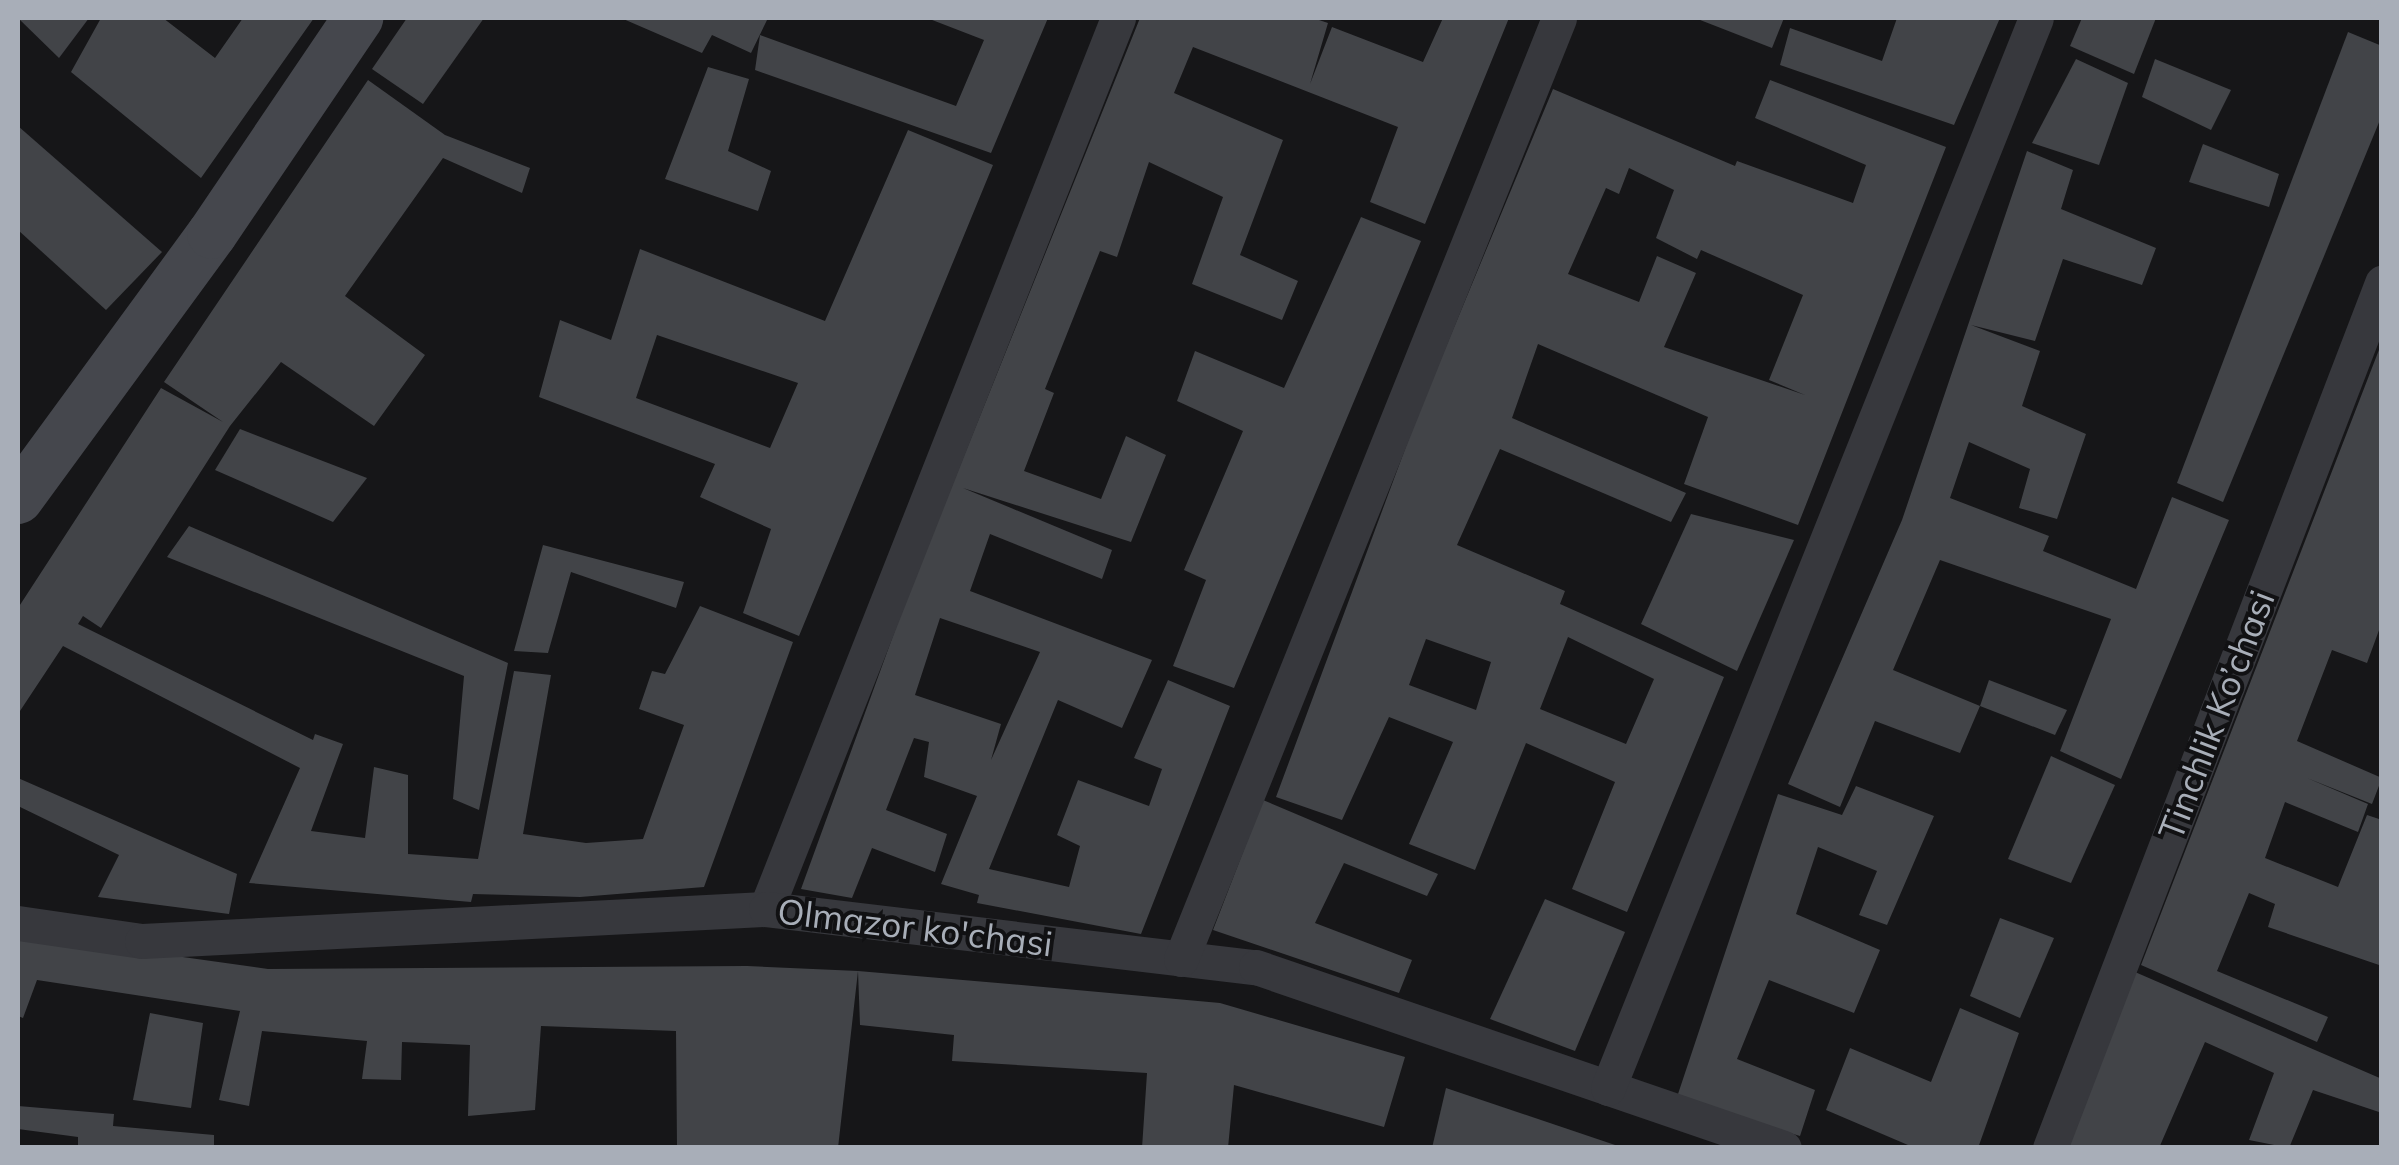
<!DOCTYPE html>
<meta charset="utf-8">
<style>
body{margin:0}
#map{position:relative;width:2399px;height:1165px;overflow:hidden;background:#161618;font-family:Mulish,sans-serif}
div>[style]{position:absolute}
.building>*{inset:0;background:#424448}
.street>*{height:35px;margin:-17.5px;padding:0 17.5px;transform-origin:17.5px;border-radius:17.5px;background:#37383d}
.secondary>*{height:50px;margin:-25px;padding:0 25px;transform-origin:25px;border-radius:25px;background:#45474d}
span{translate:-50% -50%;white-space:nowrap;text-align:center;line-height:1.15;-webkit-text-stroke:8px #111113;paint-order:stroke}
.street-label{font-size:35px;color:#a8aeb8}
.frame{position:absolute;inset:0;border:20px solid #a8aeb8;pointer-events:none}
</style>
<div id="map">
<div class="building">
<div style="clip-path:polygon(18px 18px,89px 18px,59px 58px)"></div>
<div style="clip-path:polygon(101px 18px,163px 18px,215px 58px,243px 18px,314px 18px,201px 178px,71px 72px)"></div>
<div style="clip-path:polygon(407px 18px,484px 18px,423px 104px,372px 69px)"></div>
<div style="clip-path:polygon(621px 18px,768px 18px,751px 53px,712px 35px,702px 53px)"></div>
<div style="clip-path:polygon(927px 18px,1048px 18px,991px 153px,755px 70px,760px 35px,956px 106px,984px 40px)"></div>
<div style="clip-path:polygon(evenodd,1140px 18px,1313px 18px,1328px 23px,1310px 84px,1332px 27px,1423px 62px,1443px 18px,1509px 18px,1425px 224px,1370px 202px,1398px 127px,1193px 47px,1174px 93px,1283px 140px,1240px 255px,1298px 281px,1282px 320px,1192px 284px,1223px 197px,1149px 162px,1117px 257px,1100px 251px,1045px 389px,1054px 393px,1024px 471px,1101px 499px,1126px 436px,1166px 455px,1131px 542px,963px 488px,1112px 550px,1102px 579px,990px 534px,970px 591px,1152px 660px,1122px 728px,1058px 700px,989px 869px,1069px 887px,1080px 846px,1057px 835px,1078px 780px,1149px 806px,1162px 769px,1134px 758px,1168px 680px,1230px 706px,1141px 934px,977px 903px,979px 895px,941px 884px,977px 796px,924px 777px,929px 742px,914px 738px,886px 810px,947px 834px,935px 872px,872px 848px,852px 898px,801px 889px,906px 600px,1140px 18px,940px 618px,1040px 652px,991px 760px,1001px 724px,915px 695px,940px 618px)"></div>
<div style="clip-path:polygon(1695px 18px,1784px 18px,1772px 48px)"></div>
<div style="clip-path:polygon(1897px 18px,2000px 18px,1954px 125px,1780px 65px,1790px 28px,1882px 61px)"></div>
<div style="clip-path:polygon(2082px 18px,2156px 18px,2134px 74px,2070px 46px)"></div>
<div style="clip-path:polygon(2348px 32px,2382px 46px,2382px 115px,2223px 502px,2177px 483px)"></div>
<div style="clip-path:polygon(2076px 59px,2128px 83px,2099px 165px,2032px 143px)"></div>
<div style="clip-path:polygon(2155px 59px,2231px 90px,2211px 130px,2142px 97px)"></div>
<div style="clip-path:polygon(708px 67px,749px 79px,728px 151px,771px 171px,758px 211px,665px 179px)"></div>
<div style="clip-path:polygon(368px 80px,445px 135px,530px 168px,522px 193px,443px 158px,345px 296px,425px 355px,374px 426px,281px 362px,230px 426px,101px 628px,83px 616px,78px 624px,313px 740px,315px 734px,343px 744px,311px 831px,365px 838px,374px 767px,408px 775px,408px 854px,478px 859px,514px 671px,551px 675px,523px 834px,586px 843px,643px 839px,684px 725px,639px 709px,652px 671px,665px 674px,700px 606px,793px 642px,704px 887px,580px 897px,473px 894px,471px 902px,249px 883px,300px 768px,63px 646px,18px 714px,18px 608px,161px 388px,223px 422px,164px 382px)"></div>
<div style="clip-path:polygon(evenodd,1770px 80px,1946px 147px,1798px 525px,1684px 484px,1708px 417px,1538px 344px,1512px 418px,1686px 493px,1671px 522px,1500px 449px,1457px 545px,1565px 591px,1560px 604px,1724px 677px,1627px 912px,1572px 889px,1615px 782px,1526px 743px,1475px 870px,1409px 844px,1453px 742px,1389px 717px,1342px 820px,1276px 797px,1418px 414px,1553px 89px,1735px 166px,1737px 161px,1853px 203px,1866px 165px,1755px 118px,1770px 80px,1629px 168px,1674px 190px,1656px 238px,1697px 259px,1701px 250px,1803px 295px,1769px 380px,1805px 395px,1664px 347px,1696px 273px,1657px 256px,1639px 302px,1568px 274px,1606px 188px,1619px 194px,1629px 168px,1770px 80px,1568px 637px,1654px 679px,1626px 744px,1540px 709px,1568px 637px,1770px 80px,1426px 639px,1491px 662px,1476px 710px,1409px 685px,1426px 639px)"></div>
<div style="clip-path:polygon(18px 126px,162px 252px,106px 310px,18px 230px)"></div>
<div style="clip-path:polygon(evenodd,908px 130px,993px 165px,799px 636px,743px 613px,771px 529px,700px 497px,715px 464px,539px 397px,560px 320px,611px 340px,640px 249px,825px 321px,908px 130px,657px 335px,798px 383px,770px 448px,636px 398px,657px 335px)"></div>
<div style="clip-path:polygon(2203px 144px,2279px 174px,2269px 207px,2189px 182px)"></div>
<div style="clip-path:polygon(2027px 151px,2073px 170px,2061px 209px,2156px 248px,2142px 285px,2063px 259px,2035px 341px,1971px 325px,2040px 351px,2022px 406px,2086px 434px,2057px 519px,2019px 508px,2030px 469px,1969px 442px,1950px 498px,2049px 536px,2043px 551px,2136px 589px,2172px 497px,2229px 520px,2121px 779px,2060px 751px,2111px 619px,1940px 560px,1893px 670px,1980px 706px,1960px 753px,1875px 721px,1840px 807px,1788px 784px,1902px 520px)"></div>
<div style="clip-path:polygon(1361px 217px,1421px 241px,1234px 688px,1173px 666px,1206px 580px,1184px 570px,1243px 431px,1177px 401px,1195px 351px,1284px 388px)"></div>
<div style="clip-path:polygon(2382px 342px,2382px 622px,2367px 663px,2332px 650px,2297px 741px,2382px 778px,2372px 804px,2307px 778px,2368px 804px,2358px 832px,2285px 802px,2265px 858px,2338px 887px,2367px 815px,2382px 820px,2382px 966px,2268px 927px,2275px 904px,2249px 893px,2217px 971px,2328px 1017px,2317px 1042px,2141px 965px)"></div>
<div style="clip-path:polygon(240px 429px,367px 478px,333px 522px,215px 470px)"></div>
<div style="clip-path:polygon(1691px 514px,1794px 540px,1737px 671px,1641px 624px)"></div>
<div style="clip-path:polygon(189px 526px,508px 663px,479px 810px,453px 799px,464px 676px,167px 557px)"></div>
<div style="clip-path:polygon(543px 545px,684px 582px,676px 608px,571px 572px,548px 653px,514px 651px)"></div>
<div style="clip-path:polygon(1989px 680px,2067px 710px,2055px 735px,1980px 706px)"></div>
<div style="clip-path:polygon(2051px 756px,2115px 785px,2071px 883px,2008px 859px)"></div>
<div style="clip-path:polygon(18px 778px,237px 874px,229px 914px,98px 897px,119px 855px,18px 806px)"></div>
<div style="clip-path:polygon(1856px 786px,1934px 816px,1887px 925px,1859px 915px,1877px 871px,1818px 847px,1796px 914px,1880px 950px,1854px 1013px,1769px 980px,1737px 1059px,1815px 1090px,1800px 1136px,1676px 1100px,1778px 794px,1842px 815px)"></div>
<div style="clip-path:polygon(1263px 800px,1438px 874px,1427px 896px,1344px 863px,1315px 923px,1412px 960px,1399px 993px,1213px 930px)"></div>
<div style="clip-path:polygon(1545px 899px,1625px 932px,1575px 1051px,1490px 1019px)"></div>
<div style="clip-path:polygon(2000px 918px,2054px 938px,2020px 1018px,1970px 996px)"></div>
<div style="clip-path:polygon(18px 934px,268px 969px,747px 966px,858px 971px,998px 983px,1220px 1003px,1405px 1057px,1384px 1127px,1234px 1085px,1228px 1148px,1142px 1148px,1147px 1073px,952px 1061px,954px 1035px,860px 1025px,858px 971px,838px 1148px,677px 1148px,676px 1031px,541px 1026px,535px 1110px,468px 1116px,470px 1045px,402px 1042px,401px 1080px,362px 1079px,367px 1041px,262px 1031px,249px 1106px,219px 1100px,240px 1011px,37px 980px,23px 1018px,18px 1016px)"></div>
<div style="clip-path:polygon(2135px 972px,2382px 1079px,2382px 1113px,2313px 1090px,2289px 1148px,2249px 1140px,2274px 1073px,2205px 1042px,2159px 1148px,2067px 1148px)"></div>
<div style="clip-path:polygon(1960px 1008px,2019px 1033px,1978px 1148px,1915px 1148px,1826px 1110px,1850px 1048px,1931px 1082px)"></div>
<div style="clip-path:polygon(150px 1013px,203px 1023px,191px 1108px,133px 1100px)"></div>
<div style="clip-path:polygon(1446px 1088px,1621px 1147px,1621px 1148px,1432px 1148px)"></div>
<div style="clip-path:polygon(18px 1106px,114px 1114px,113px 1126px,214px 1135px,214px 1148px,78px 1148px,78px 1137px,18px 1129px)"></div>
</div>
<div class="street">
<div style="left:766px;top:909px;width:958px;rotate:-68.44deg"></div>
<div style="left:18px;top:923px;width:125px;rotate:8.3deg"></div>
<div style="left:142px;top:941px;width:625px;rotate:-2.94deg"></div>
<div style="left:766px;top:909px;width:493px;rotate:6.8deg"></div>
<div style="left:1256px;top:967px;width:558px;rotate:18.92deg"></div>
<div style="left:1181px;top:959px;width:1014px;rotate:-68.11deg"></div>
<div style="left:1608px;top:1088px;width:1152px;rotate:-68.2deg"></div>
<div style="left:2050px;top:1148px;width:927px;rotate:-69deg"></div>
</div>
<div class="secondary">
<div style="left:18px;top:499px;width:328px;rotate:-53.8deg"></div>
<div style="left:212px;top:234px;width:261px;rotate:-55.9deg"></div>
</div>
<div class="street-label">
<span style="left:2216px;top:715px;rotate:-69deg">Tinchlik Ko’chasi</span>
<span style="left:915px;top:927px;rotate:7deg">Olmazor ko'chasi</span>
</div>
<div class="frame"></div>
</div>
